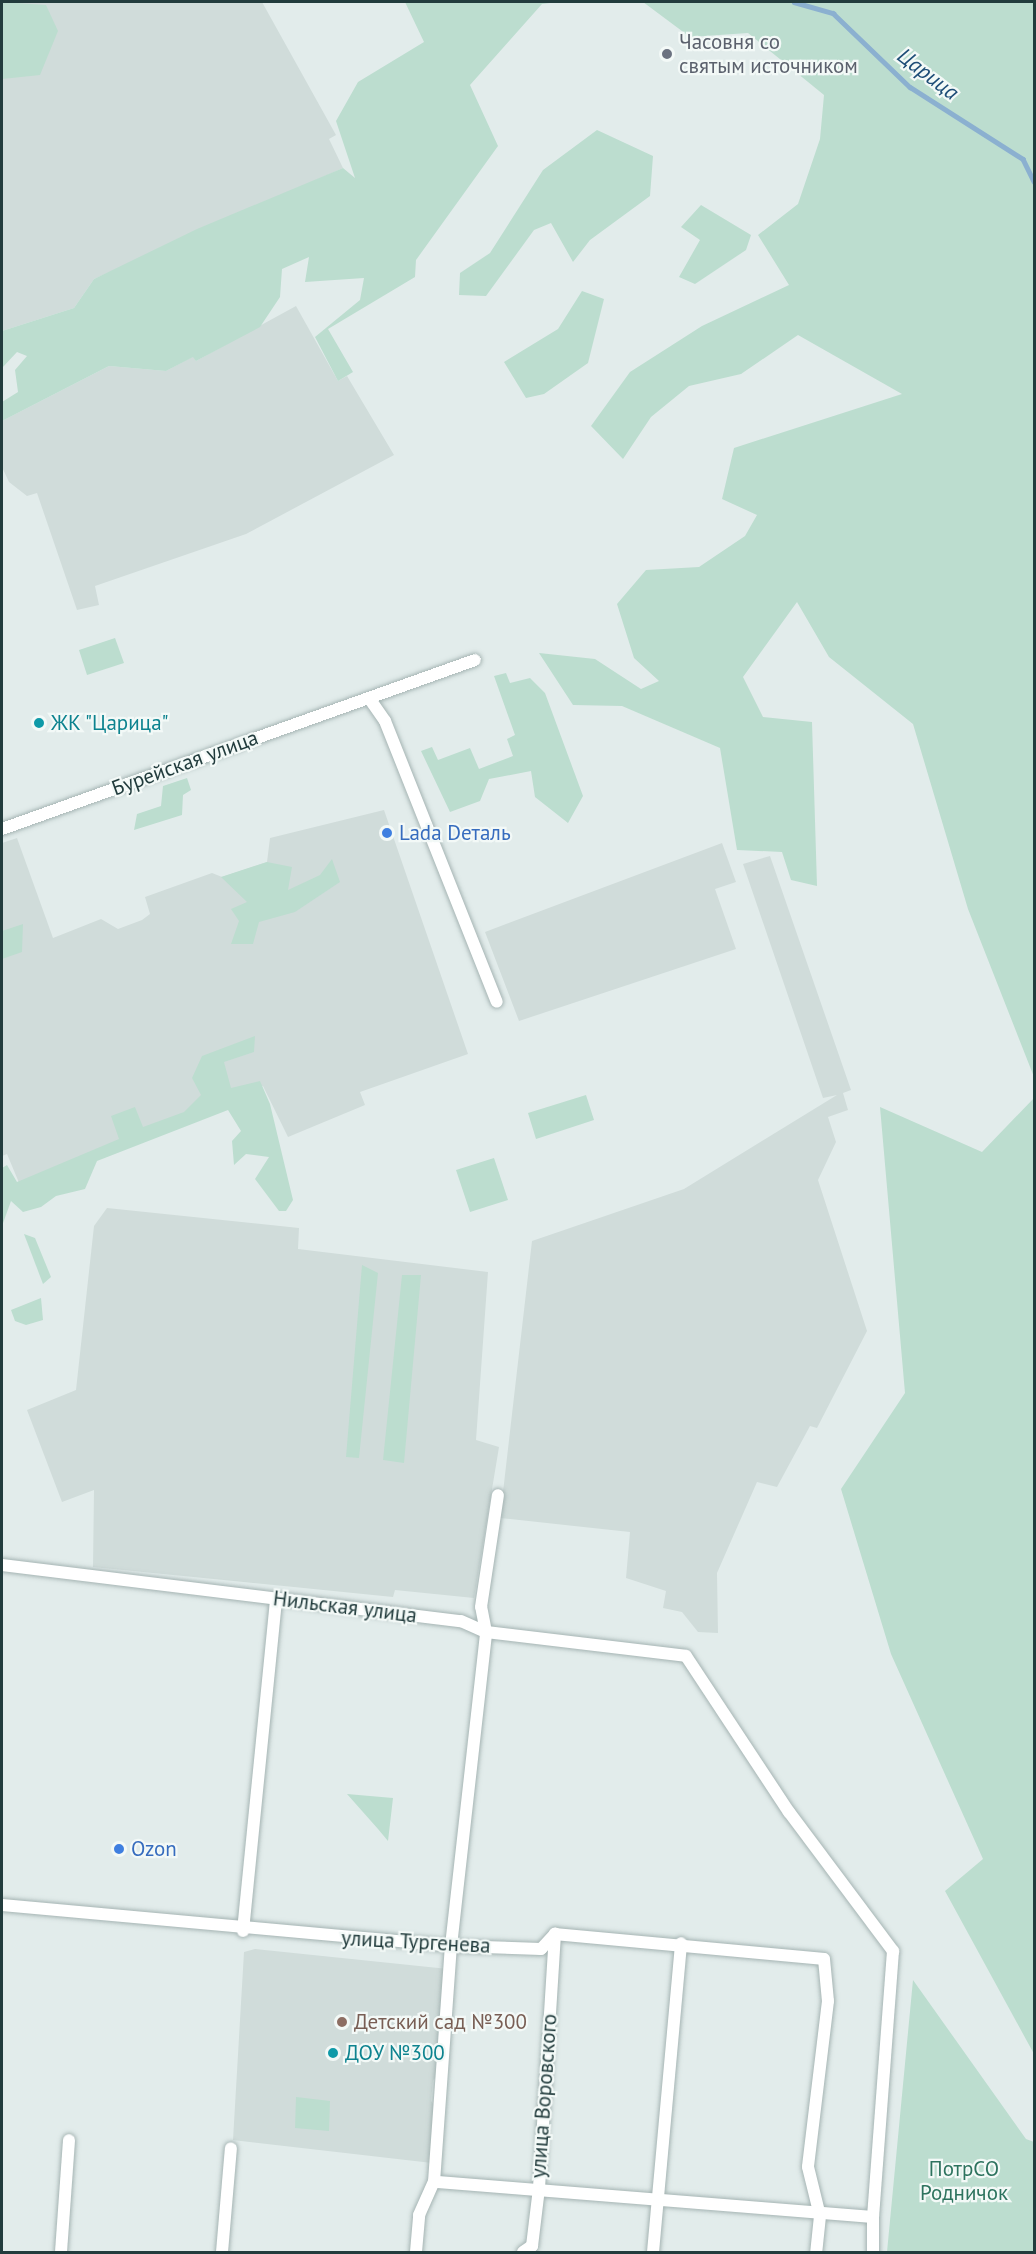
<!DOCTYPE html>
<meta charset="utf-8">
<style>
body{margin:0}
#map{position:relative;width:1036px;height:2254px;overflow:hidden;background:#e2eceb;font-family:"PT Sans",sans-serif}
div>[style]{position:absolute}
.built>*{inset:0;background:#d0dcda}
.green>*{inset:0;background:#bcddcf}
.stream>*{height:4.5px;margin:-2.25px;padding:0 2.25px;transform-origin:2.25px;border-radius:2.25px;background:#8bb0d0}
.roads{filter:drop-shadow(0 0 2px #a5b4b3) drop-shadow(0 0 2px #a5b4b3)}
.street>*{height:12px;margin:-6px;padding:0 6px;transform-origin:6px;border-radius:6px;background:#fff}
.dots>*{width:16px;height:16px;translate:-50% -50%;box-sizing:border-box;border:3px solid #f3f9f7;border-radius:50%}
span{translate:-50% -50%;white-space:nowrap;text-align:center;line-height:1.15;-webkit-text-stroke:4.5px #f3f9f7;paint-order:stroke}
.worship-label{font-size:21px;color:#5b616d}
.left{translate:0 -50%;text-align:left}
.culture-label{font-size:21px;color:#0d838f}
.street-label{font-size:21px;color:#223c3d}
.shop-label{font-size:21px;color:#366cbe}
.education-label{font-size:21px;color:#785e54}
.park-label{font-size:21px;color:#2d735e}
.water-label{font-size:22px;color:#1e4d77;font-style:italic}
.frame{position:absolute;inset:0;border:3px solid #223c3d;pointer-events:none}
</style>
<div id="map">
<div class="built">
<div style="clip-path:polygon(2px 2px,262px 2px,336px 135px,329px 139px,343px 168px,94px 279px,74px 308px,2px 331px)"></div>
<div style="clip-path:polygon(296px 306px,338px 381px,347px 376px,394px 455px,246px 534px,95px 586px,99px 605px,77px 610px,37px 493px,27px 496px,9px 482px,2px 467px,2px 421px,109px 366px,166px 371px,194px 356px,196px 361px)"></div>
<div style="clip-path:polygon(384px 810px,468px 1054px,360px 1092px,365px 1105px,288px 1137px,263px 1086px,22px 1190px,7px 1154px,2px 1156px,2px 843px,17px 838px,53px 938px,101px 919px,118px 929px,142px 920px,150px 914px,145px 897px,212px 873px,222px 877px,267px 862px,270px 838px)"></div>
<div style="clip-path:polygon(722px 843px,736px 882px,715px 889px,736px 949px,519px 1021px,485px 932px)"></div>
<div style="clip-path:polygon(770px 856px,851px 1090px,843px 1093px,848px 1110px,828px 1117px,836px 1142px,818px 1180px,867px 1331px,817px 1428px,810px 1426px,777px 1487px,757px 1482px,717px 1573px,718px 1633px,698px 1632px,682px 1612px,663px 1608px,666px 1591px,626px 1578px,630px 1532px,500px 1518px,532px 1241px,684px 1189px,837px 1095px,823px 1098px,743px 864px)"></div>
<div style="clip-path:polygon(107px 1208px,299px 1228px,298px 1249px,488px 1272px,476px 1440px,499px 1447px,474px 1598px,395px 1590px,393px 1597px,93px 1567px,94px 1490px,62px 1502px,27px 1410px,76px 1390px,94px 1226px)"></div>
<div style="clip-path:polygon(255px 1949px,448px 1969px,440px 2074px,433px 2080px,431px 2101px,438px 2110px,432px 2163px,233px 2140px,244px 1952px)"></div>
</div>
<div class="green">
<div style="clip-path:polygon(2px 2px,46px 5px,58px 31px,40px 75px,2px 79px)"></div>
<div style="clip-path:polygon(405px 2px,558px 2px,542px 4px,470px 85px,498px 146px,416px 260px,415px 277px,328px 329px,353px 372px,338px 381px,315px 337px,360px 300px,364px 278px,305px 282px,309px 257px,282px 269px,280px 297px,260px 327px,196px 361px,193px 357px,166px 371px,109px 366px,2px 421px,2px 402px,18px 392px,15px 370px,27px 356px,17px 352px,2px 368px,2px 331px,74px 308px,94px 279px,197px 229px,343px 168px,355px 178px,336px 121px,358px 82px,424px 42px)"></div>
<div style="clip-path:polygon(643px 2px,1034px 2px,1034px 1077px,968px 909px,913px 724px,829px 657px,797px 602px,743px 677px,763px 717px,812px 722px,817px 886px,791px 880px,782px 852px,737px 850px,720px 748px,622px 706px,573px 705px,539px 653px,595px 659px,641px 689px,659px 681px,634px 658px,617px 604px,646px 570px,699px 567px,745px 536px,757px 515px,722px 499px,734px 448px,902px 394px,798px 335px,741px 374px,689px 386px,651px 417px,623px 459px,591px 426px,630px 372px,702px 326px,789px 285px,758px 235px,798px 204px,820px 139px,824px 95px,748px 33px,690px 37px)"></div>
<div style="clip-path:polygon(597px 130px,653px 156px,650px 196px,590px 240px,573px 262px,551px 223px,534px 230px,486px 296px,459px 295px,460px 273px,490px 253px,543px 170px)"></div>
<div style="clip-path:polygon(701px 205px,751px 235px,746px 250px,695px 284px,679px 277px,700px 240px,681px 227px)"></div>
<div style="clip-path:polygon(582px 291px,604px 299px,588px 363px,544px 394px,526px 398px,504px 362px,558px 329px)"></div>
<div style="clip-path:polygon(115px 638px,124px 663px,87px 675px,79px 650px)"></div>
<div style="clip-path:polygon(506px 673px,510px 683px,530px 678px,545px 693px,583px 796px,568px 823px,535px 797px,531px 771px,489px 779px,480px 801px,450px 812px,421px 751px,432px 747px,438px 760px,470px 748px,479px 769px,513px 756px,507px 739px,515px 735px,494px 676px)"></div>
<div style="clip-path:polygon(187px 778px,191px 790px,183px 795px,182px 815px,134px 830px,137px 814px,161px 806px,163px 786px)"></div>
<div style="clip-path:polygon(332px 859px,340px 882px,295px 912px,259px 922px,253px 944px,231px 944px,239px 921px,231px 909px,247px 902px,221px 877px,267px 862px,292px 867px,288px 890px,320px 875px)"></div>
<div style="clip-path:polygon(23px 924px,22px 952px,2px 959px,2px 931px)"></div>
<div style="clip-path:polygon(255px 1036px,254px 1052px,224px 1062px,231px 1088px,260px 1081px,270px 1104px,293px 1200px,286px 1211px,279px 1211px,255px 1179px,269px 1157px,246px 1154px,234px 1165px,232px 1141px,241px 1131px,228px 1110px,97px 1161px,85px 1189px,56px 1196px,41px 1207px,23px 1212px,11px 1201px,2px 1226px,2px 1168px,7px 1165px,17px 1182px,119px 1139px,111px 1116px,135px 1107px,143px 1127px,184px 1112px,201px 1095px,192px 1078px,202px 1056px)"></div>
<div style="clip-path:polygon(586px 1095px,594px 1120px,536px 1139px,528px 1113px)"></div>
<div style="clip-path:polygon(1034px 1098px,1034px 2054px,945px 1891px,983px 1859px,891px 1654px,841px 1489px,905px 1393px,880px 1107px,982px 1152px)"></div>
<div style="clip-path:polygon(494px 1158px,508px 1200px,470px 1212px,456px 1170px)"></div>
<div style="clip-path:polygon(24px 1234px,35px 1238px,51px 1277px,43px 1284px)"></div>
<div style="clip-path:polygon(362px 1265px,378px 1273px,359px 1458px,346px 1457px)"></div>
<div style="clip-path:polygon(402px 1275px,421px 1275px,404px 1463px,383px 1460px)"></div>
<div style="clip-path:polygon(41px 1298px,43px 1320px,26px 1325px,15px 1321px,11px 1310px)"></div>
<div style="clip-path:polygon(347px 1794px,393px 1798px,388px 1841px,378px 1829px)"></div>
<div style="clip-path:polygon(913px 1980px,1026px 2139px,1034px 2142px,1034px 2252px,887px 2252px)"></div>
<div style="clip-path:polygon(296px 2097px,330px 2101px,329px 2131px,295px 2128px)"></div>
</div>
<div class="stream">
<div style="left:794px;top:2px;width:41px;rotate:15.8deg"></div>
<div style="left:833px;top:13px;width:107px;rotate:43.9deg"></div>
<div style="left:910px;top:87px;width:134px;rotate:32.5deg"></div>
<div style="left:1023px;top:159px;width:25px;rotate:64deg"></div>
</div>
<div class="roads">
<div class="street">
<div style="left:369px;top:698px;width:28px;rotate:55deg"></div>
<div style="left:385px;top:721px;width:302px;rotate:68.3deg"></div>
<div style="left:2px;top:829px;width:502px;rotate:-19.66deg"></div>
<div style="left:2px;top:1565px;width:462px;rotate:7deg"></div>
<div style="left:461px;top:1621px;width:27px;rotate:24deg"></div>
<div style="left:486px;top:1632px;width:201px;rotate:6.8deg"></div>
<div style="left:686px;top:1656px;width:187px;rotate:56.6deg"></div>
<div style="left:789px;top:1812px;width:174px;rotate:53.2deg"></div>
<div style="left:893px;top:1951px;width:267px;rotate:94.3deg"></div>
<div style="left:873px;top:2217px;width:440px;rotate:-175.4deg"></div>
<div style="left:2px;top:1905px;width:451px;rotate:5.2deg"></div>
<div style="left:451px;top:1946px;width:90px;rotate:1.9deg"></div>
<div style="left:541px;top:1949px;width:21px;rotate:-47deg"></div>
<div style="left:555px;top:1934px;width:270px;rotate:5.3deg"></div>
<div style="left:824px;top:1959px;width:42px;rotate:84.6deg"></div>
<div style="left:828px;top:2001px;width:167px;rotate:96.9deg"></div>
<div style="left:808px;top:2167px;width:50px;rotate:76.2deg"></div>
<div style="left:820px;top:2216px;width:36px;rotate:96deg"></div>
<div style="left:243px;top:1931px;width:334px;rotate:-84.3deg"></div>
<div style="left:61px;top:2252px;width:112px;rotate:-85.9deg"></div>
<div style="left:222px;top:2252px;width:104px;rotate:-85.1deg"></div>
<div style="left:416px;top:2252px;width:37px;rotate:-85deg"></div>
<div style="left:419px;top:2215px;width:36px;rotate:-66deg"></div>
<div style="left:434px;top:2182px;width:237px;rotate:-85.9deg"></div>
<div style="left:451px;top:1946px;width:316px;rotate:-83.6deg"></div>
<div style="left:486px;top:1632px;width:25px;rotate:-101deg"></div>
<div style="left:481px;top:1607px;width:113px;rotate:-81.4deg"></div>
<div style="left:523px;top:2252px;width:11px;rotate:-34deg"></div>
<div style="left:532px;top:2246px;width:58px;rotate:-83.1deg"></div>
<div style="left:539px;top:2188px;width:255px;rotate:-86.4deg"></div>
<div style="left:653px;top:2252px;width:310px;rotate:-84.8deg"></div>
<div style="left:873px;top:2252px;width:35px;rotate:-90deg"></div>
</div>
</div>
<div class="dots">
<div style="left:667px;top:54px;background:#6b7280"></div>
<div style="left:39px;top:723px;background:#0f9aa8"></div>
<div style="left:387px;top:833px;background:#3f7fe0"></div>
<div style="left:119px;top:1849px;background:#3f7fe0"></div>
<div style="left:342px;top:2022px;background:#8d6e63"></div>
<div style="left:333px;top:2053px;background:#0f9aa8"></div>
</div>
<div class="worship-label">
<span class="left" style="left:679px;top:54px">Часовня со<br>святым источником</span>
</div>
<div class="culture-label">
<span class="left" style="left:51px;top:723px">ЖК "Царица"</span>
<span class="left" style="left:345px;top:2053px">ДОУ №300</span>
</div>
<div class="street-label">
<span style="left:185px;top:763px;rotate:-20deg">Бурейская улица</span>
<span style="left:345px;top:1607px;rotate:7deg">Нильская улица</span>
<span style="left:416px;top:1942px;rotate:3deg">улица Тургенева</span>
<span style="left:544px;top:2096px;rotate:-86deg">улица Воровского</span>
</div>
<div class="shop-label">
<span class="left" style="left:399px;top:833px">Lada Dеталь</span>
<span class="left" style="left:131px;top:1849px">Ozon</span>
</div>
<div class="education-label">
<span class="left" style="left:354px;top:2022px">Детский сад №300</span>
</div>
<div class="park-label">
<span style="left:964px;top:2181px">ПотрСО<br>Родничок</span>
</div>
<div class="water-label">
<span style="left:928px;top:74px;rotate:37deg">Царица</span>
</div>
<div class="frame"></div>
</div>
